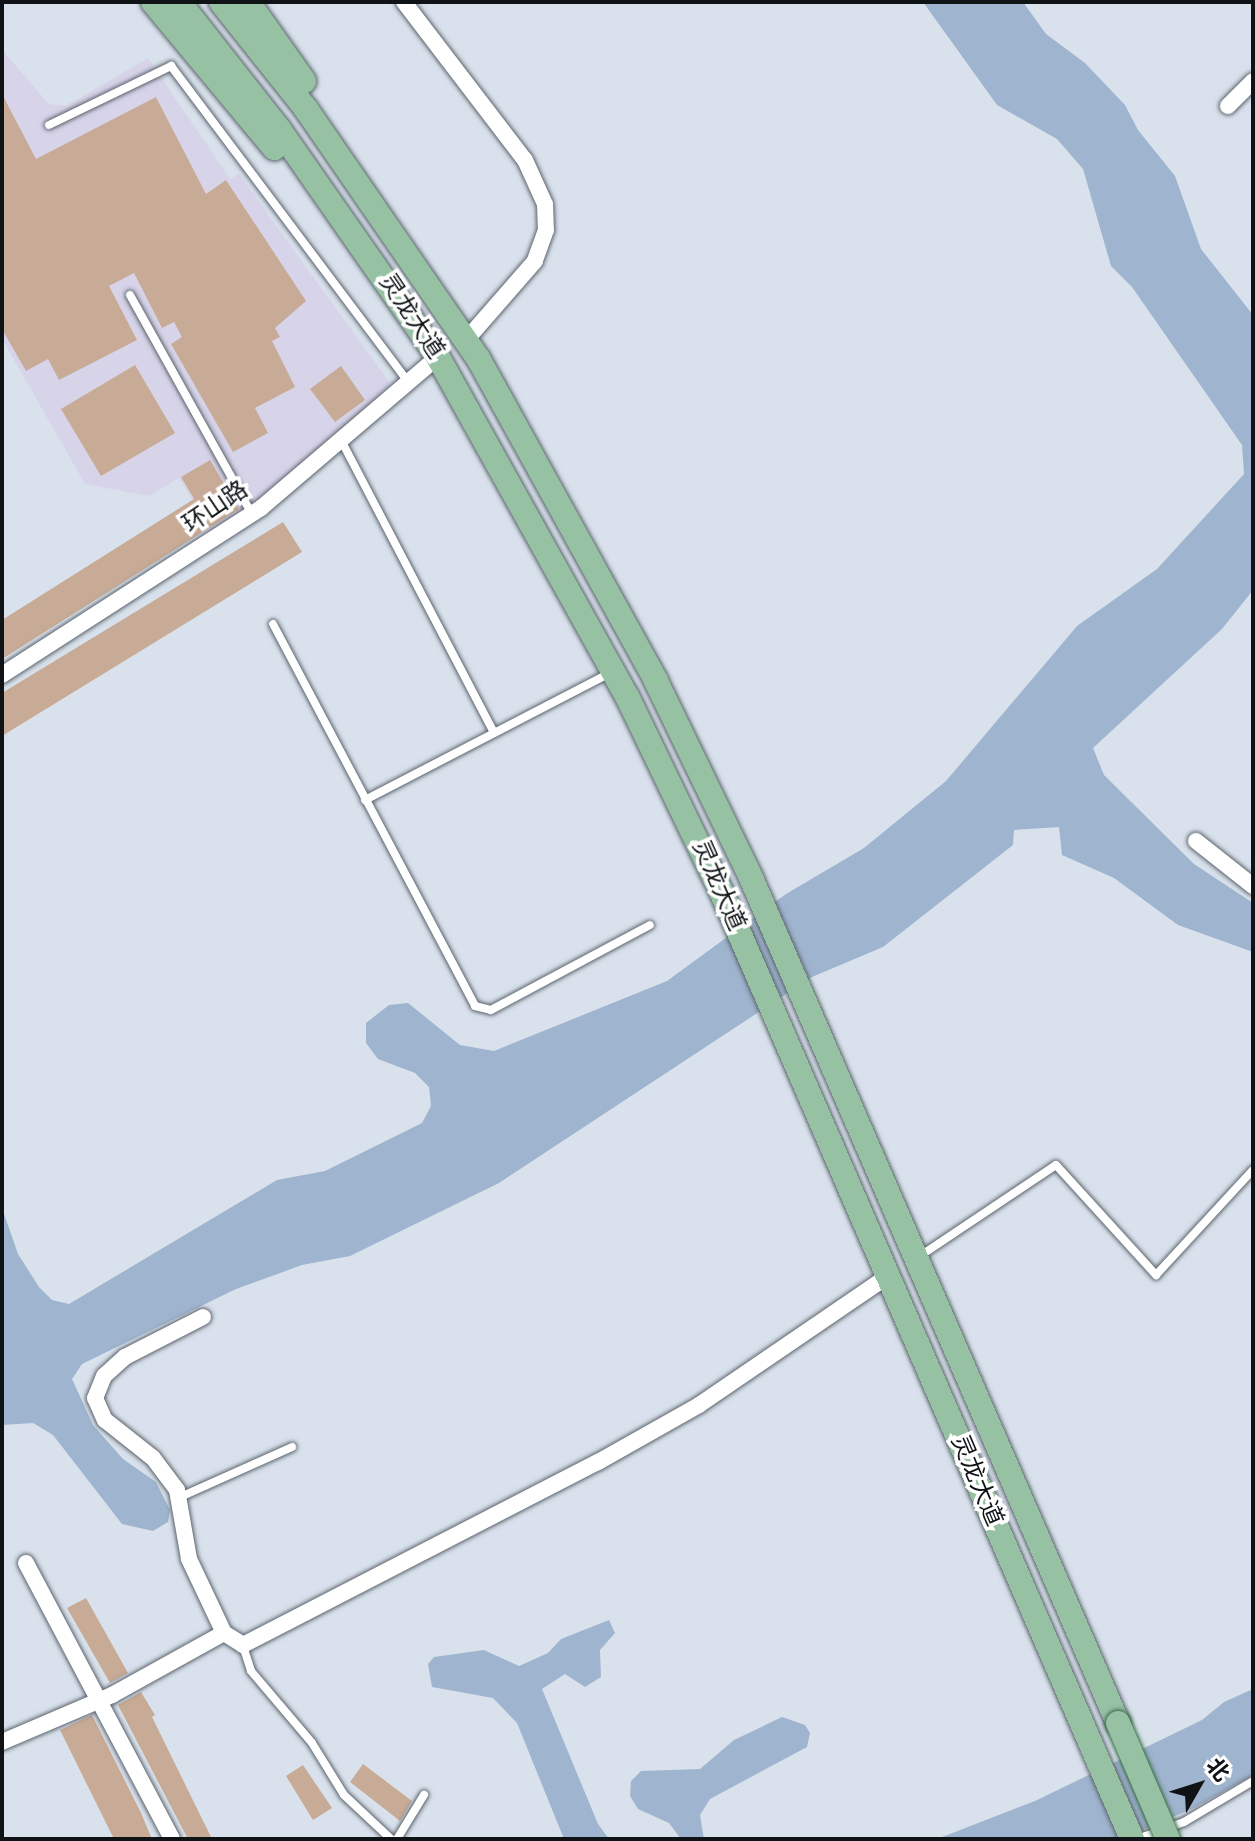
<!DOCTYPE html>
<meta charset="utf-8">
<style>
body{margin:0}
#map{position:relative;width:1255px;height:1841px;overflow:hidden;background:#d9e2ec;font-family:"Alegreya Sans","Noto Sans SC",sans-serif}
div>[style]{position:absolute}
.industrial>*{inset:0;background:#d7d4ea}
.water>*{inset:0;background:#9fb4ce}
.building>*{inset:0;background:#c7ab96}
.roads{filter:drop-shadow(0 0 2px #5c646d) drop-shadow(0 0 2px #5c646d)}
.service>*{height:8px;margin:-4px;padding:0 4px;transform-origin:4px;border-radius:4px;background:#fff}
.minor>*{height:16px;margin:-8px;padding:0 8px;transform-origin:8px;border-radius:8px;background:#fff}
.primary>*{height:24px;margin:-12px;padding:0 12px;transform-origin:12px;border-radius:12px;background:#96c2a3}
.bridges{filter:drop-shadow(0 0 2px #396b49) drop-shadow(0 0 2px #396b49)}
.primary-bridge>*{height:24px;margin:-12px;padding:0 12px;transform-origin:12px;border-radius:12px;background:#96c2a3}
span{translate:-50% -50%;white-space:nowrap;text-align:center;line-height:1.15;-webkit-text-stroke:7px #fff;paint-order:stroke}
.street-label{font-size:24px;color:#0f1316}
.frame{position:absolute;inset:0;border:4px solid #0f1316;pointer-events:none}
.north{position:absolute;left:1159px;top:1745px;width:80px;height:80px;-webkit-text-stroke:6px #fff;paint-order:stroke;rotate:51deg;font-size:22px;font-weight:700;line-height:32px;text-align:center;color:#0f1316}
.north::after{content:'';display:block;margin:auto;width:28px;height:36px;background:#0f1316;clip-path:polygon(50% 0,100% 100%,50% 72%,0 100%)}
</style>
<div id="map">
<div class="industrial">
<div style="clip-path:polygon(2px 50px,49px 104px,66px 106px,148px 58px,230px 179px,239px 174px,390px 383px,358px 422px,264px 498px,211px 531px,179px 478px,149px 496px,85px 484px,2px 339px)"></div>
</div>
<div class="water">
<div style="clip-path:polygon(923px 2px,1023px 2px,1046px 34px,1085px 63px,1125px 105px,1138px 130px,1175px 176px,1201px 249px,1253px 315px,1253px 590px,1222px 629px,1093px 748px,1104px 775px,1194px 864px,1253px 903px,1253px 952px,1178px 925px,1114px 878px,1062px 855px,1059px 827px,1014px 830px,1013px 845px,883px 947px,812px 977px,499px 1183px,350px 1256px,302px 1265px,236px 1289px,82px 1364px,72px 1379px,93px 1425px,123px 1459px,156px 1482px,170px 1510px,168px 1522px,153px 1531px,122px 1524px,53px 1435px,33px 1423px,2px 1425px,2px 1208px,18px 1254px,39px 1287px,52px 1300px,69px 1304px,277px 1180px,325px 1171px,422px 1123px,431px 1106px,429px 1087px,415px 1073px,378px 1059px,366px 1043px,366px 1023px,389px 1005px,408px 1003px,460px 1045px,494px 1051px,667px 981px,786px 894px,864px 848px,946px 781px,1077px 626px,1157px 569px,1244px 474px,1242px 445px,1132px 287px,1111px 266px,1083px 169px,1057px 139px,997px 105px)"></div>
<div style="clip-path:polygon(609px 1620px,615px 1633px,600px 1650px,601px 1677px,585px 1687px,565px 1674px,542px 1689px,598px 1824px,609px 1839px,564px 1839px,517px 1723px,493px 1698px,432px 1687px,428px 1664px,434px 1657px,484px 1650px,519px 1666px,548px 1653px,561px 1639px)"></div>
<div style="clip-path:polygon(1253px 1689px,1253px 1775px,1194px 1808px,1120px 1839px,937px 1839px,1035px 1801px,1202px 1720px,1224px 1702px)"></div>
<div style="clip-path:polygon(782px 1717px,805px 1725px,810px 1733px,807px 1747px,710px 1799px,700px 1815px,704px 1839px,681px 1839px,669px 1823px,638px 1809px,630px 1796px,631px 1781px,641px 1771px,700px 1769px,734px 1740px)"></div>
</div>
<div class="building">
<div style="clip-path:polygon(2px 94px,36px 159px,156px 97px,206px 194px,226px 180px,306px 301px,275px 328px,280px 337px,272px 341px,295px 387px,255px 408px,268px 433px,233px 452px,171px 344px,182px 337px,174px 322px,162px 328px,134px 273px,109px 286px,137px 340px,59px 380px,48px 359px,26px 371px,2px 329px)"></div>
<div style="clip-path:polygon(135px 365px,175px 433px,101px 476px,61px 409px)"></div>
<div style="clip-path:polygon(341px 366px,365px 400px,335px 422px,310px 389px)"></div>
<div style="clip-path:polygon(210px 460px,239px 509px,2px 659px,2px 620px,194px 499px,181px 477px)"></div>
<div style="clip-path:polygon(283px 522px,302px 552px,2px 736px,2px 693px)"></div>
<div style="clip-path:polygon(86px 1598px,128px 1673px,110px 1683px,67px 1608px)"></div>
<div style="clip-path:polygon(141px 1692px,155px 1715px,152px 1717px,212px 1839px,188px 1839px,118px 1705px)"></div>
<div style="clip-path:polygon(92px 1715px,141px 1813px,152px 1839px,114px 1839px,60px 1730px)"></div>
<div style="clip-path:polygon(363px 1764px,412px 1801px,400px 1821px,350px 1782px)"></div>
<div style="clip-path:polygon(303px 1765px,332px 1808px,313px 1820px,286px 1776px)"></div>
</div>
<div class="roads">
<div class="service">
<div style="left:49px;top:125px;width:136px;rotate:-25.8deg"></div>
<div style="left:171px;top:66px;width:396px;rotate:53.1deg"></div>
<div style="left:130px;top:295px;width:251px;rotate:60.9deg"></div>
<div style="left:342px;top:442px;width:328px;rotate:62.4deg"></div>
<div style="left:273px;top:624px;width:432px;rotate:62.1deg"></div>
<div style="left:475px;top:1006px;width:16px;rotate:14deg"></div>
<div style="left:491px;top:1010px;width:180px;rotate:-28.1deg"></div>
<div style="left:365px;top:800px;width:276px;rotate:-27.4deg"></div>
<div style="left:917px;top:1258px;width:167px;rotate:-33.8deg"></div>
<div style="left:1056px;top:1165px;width:149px;rotate:47.7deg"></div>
<div style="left:1156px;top:1275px;width:143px;rotate:-47.3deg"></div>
<div style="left:178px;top:1498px;width:125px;rotate:-24.1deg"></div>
<div style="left:243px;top:1646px;width:26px;rotate:72deg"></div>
<div style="left:251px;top:1671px;width:94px;rotate:49.7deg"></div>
<div style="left:312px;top:1743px;width:61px;rotate:58.4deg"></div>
<div style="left:344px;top:1795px;width:64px;rotate:43.1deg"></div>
<div style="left:397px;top:1839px;width:52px;rotate:-58.5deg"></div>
<div style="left:1137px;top:1839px;width:50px;rotate:-19.9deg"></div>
<div style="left:1184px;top:1822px;width:80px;rotate:-30.7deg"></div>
</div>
<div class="minor">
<div style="left:404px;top:2px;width:199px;rotate:52.6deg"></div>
<div style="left:525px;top:160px;width:48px;rotate:65.6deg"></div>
<div style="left:545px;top:204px;width:26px;rotate:88deg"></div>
<div style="left:546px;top:230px;width:33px;rotate:110deg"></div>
<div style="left:535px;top:261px;width:105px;rotate:131.1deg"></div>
<div style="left:1228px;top:106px;width:35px;rotate:-45deg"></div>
<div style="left:2px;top:675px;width:308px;rotate:-32.8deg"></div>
<div style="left:261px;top:508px;width:233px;rotate:-40.5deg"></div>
<div style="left:1196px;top:841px;width:73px;rotate:38.3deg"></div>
<div style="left:203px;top:1317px;width:88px;rotate:152.9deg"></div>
<div style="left:125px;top:1357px;width:28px;rotate:138deg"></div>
<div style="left:104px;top:1376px;width:24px;rotate:112deg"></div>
<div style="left:95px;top:1398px;width:24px;rotate:66deg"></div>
<div style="left:105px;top:1420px;width:61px;rotate:38.4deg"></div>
<div style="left:153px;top:1458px;width:40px;rotate:53deg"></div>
<div style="left:177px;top:1490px;width:70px;rotate:80.1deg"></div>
<div style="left:189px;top:1559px;width:82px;rotate:64.7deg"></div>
<div style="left:26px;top:1563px;width:312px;rotate:62.1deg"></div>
<div style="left:2px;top:1742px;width:120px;rotate:-23.1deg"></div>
<div style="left:112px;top:1695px;width:128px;rotate:-29deg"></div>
<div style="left:224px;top:1633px;width:22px;rotate:32deg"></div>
<div style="left:243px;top:1645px;width:399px;rotate:-27.3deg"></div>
<div style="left:598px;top:1462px;width:116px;rotate:-29.4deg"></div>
<div style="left:699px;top:1405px;width:229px;rotate:-34.3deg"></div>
</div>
<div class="primary">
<div style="left:153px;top:2px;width:190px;rotate:50.3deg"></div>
<div style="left:179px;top:2px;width:162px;rotate:51.8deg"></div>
<div style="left:279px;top:129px;width:278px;rotate:55.1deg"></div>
<div style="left:438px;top:357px;width:388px;rotate:60.9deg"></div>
<div style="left:627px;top:696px;width:216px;rotate:64.3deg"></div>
<div style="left:721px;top:891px;width:1033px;rotate:66.56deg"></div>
<div style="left:221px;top:2px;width:137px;rotate:51.5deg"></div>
<div style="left:306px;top:109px;width:303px;rotate:55.4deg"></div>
<div style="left:478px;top:358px;width:369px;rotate:61.1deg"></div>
<div style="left:656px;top:681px;width:221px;rotate:64.2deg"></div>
<div style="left:752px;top:880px;width:919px;rotate:66.53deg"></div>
<div style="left:248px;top:2px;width:97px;rotate:54.7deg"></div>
</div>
</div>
<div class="bridges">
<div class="primary-bridge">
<div style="left:1118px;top:1723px;width:126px;rotate:66.7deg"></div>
</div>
</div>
<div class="street-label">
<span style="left:411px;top:317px;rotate:56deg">灵龙大道</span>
<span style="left:216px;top:508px;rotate:-34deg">环山路</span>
<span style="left:718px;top:886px;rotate:66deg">灵龙大道</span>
<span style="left:976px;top:1481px;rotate:67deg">灵龙大道</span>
</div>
<div class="frame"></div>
<div class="north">北</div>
</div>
